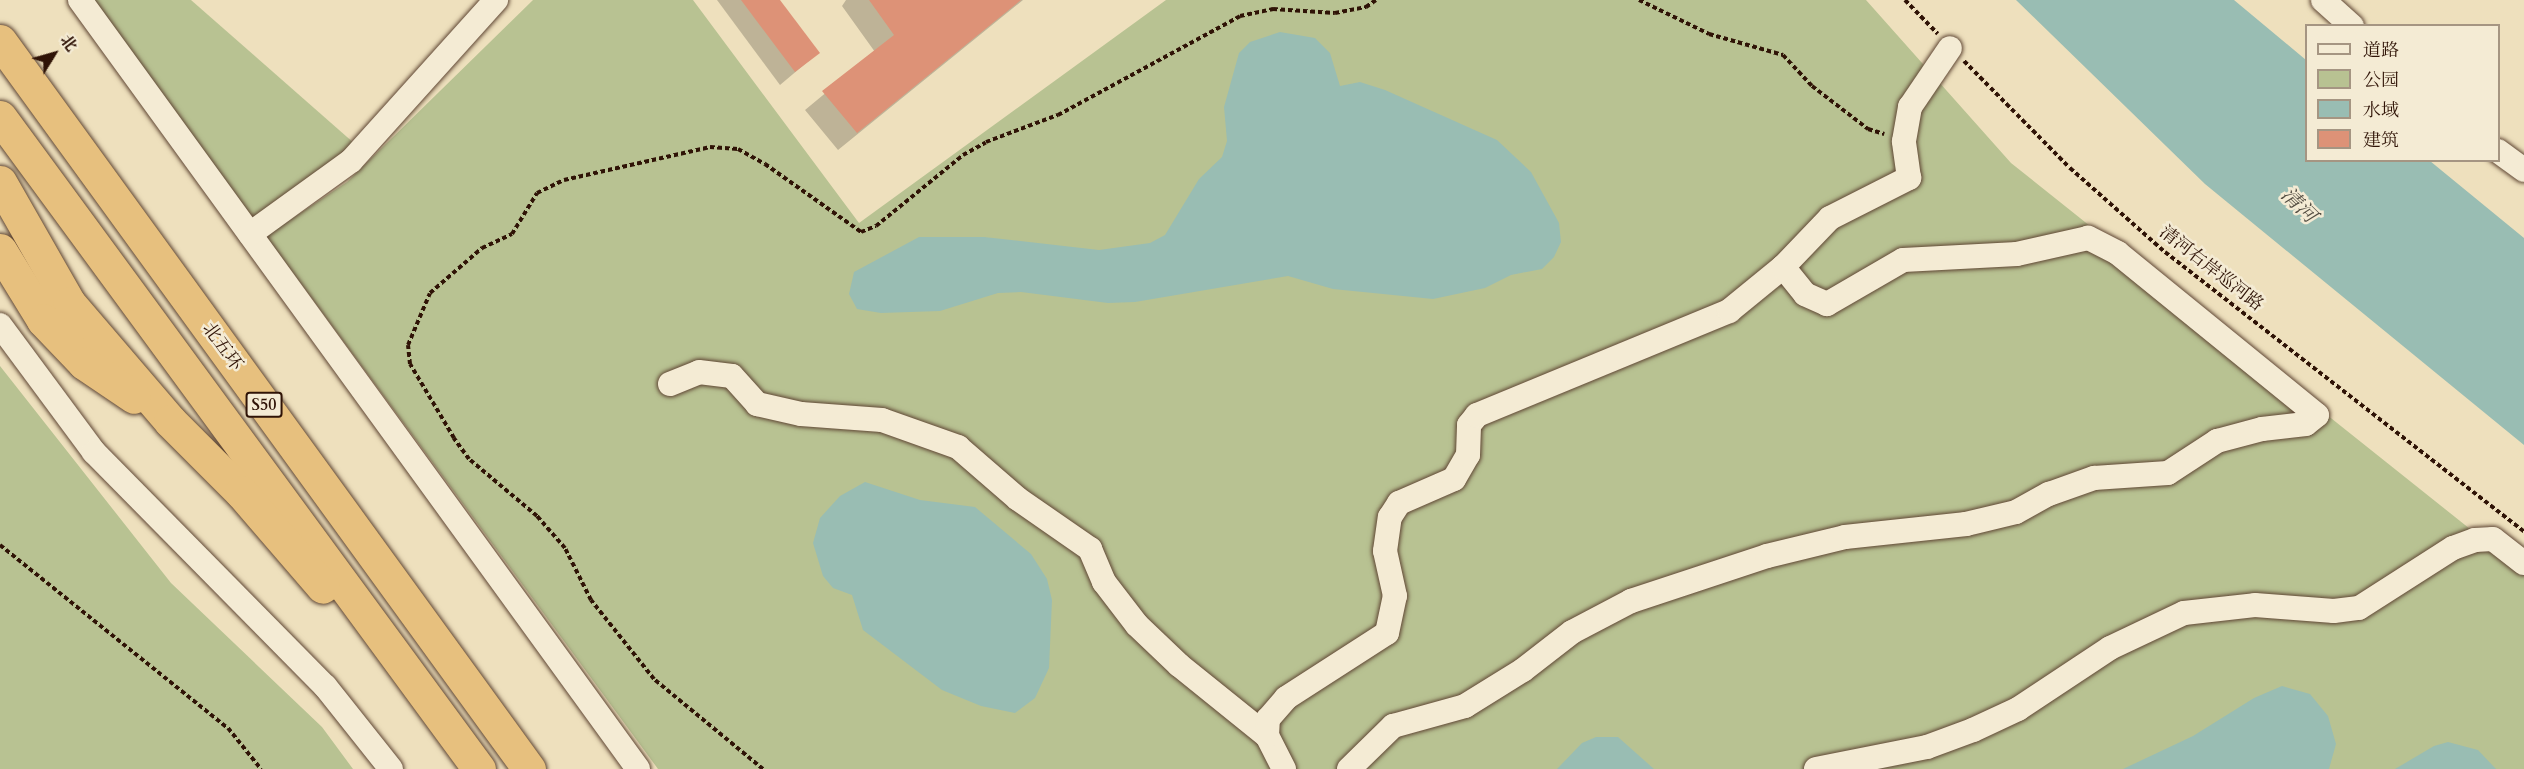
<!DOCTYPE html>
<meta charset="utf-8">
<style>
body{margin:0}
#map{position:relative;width:2524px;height:769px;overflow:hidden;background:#eee0bd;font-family:Cardo,"Noto Serif SC",serif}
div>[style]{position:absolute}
.green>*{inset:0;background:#b8c292}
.water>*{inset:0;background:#99bdb3}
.shadow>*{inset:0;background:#0003}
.building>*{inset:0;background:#dd9277}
.path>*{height:4px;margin-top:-2px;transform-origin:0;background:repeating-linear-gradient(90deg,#2f1306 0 4.5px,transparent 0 7.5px)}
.roads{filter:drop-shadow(0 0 2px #5f4634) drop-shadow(0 0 2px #5f4634)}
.minor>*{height:24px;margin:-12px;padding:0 12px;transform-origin:12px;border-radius:12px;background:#f4ebd4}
.highway>*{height:33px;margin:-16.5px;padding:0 16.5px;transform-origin:16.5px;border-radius:16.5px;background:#e7c07e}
span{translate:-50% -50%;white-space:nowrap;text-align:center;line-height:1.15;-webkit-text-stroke:5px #f4ebd4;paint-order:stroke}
.shield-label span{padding:2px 4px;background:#f4ebd4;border:2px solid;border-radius:4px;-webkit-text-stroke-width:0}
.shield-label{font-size:16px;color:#2f1306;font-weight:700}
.street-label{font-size:18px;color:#2f1306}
.water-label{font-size:20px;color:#544e43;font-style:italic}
.legend{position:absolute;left:2305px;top:24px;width:195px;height:138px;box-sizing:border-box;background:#f4ebd4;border:2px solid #a59582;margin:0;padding:8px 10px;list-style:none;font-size:18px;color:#2f1306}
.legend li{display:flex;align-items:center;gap:12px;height:30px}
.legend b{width:30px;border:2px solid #a59582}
.north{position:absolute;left:24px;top:24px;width:60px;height:60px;-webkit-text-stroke:4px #f4ebd4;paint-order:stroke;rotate:53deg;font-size:16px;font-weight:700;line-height:24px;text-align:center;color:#2f1306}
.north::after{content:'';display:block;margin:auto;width:21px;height:27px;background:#2f1306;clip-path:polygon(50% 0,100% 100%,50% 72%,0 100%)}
</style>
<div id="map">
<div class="green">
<div style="clip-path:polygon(93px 0,191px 0,355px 144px,258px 220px,248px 220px)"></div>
<div style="clip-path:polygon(533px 0,693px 0,859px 223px,1166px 0,1866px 0,2011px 163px,2524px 572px,2524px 769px,658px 769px,266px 236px,347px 182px)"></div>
<div style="clip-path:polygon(0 366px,171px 583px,322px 727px,353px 769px,0 769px)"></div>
</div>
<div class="water">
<div style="clip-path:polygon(2016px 0,2234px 0,2306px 60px,2306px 160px,2430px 161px,2524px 238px,2524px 445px,2205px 184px)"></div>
<div style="clip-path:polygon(1280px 32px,1315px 38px,1330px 53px,1340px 86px,1360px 82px,1385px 90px,1497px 140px,1531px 172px,1559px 223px,1561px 242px,1554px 257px,1542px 269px,1511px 275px,1485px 288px,1433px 299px,1333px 289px,1288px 276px,1135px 302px,1108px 303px,1021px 292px,998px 293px,940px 311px,881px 313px,857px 309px,849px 294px,854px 272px,919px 237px,984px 237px,1099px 250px,1150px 243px,1165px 235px,1199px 179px,1222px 157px,1227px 141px,1224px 107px,1239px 53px,1250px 42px)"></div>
<div style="clip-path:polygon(865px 482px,920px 500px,975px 507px,1031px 554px,1047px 579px,1052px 600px,1049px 668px,1035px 698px,1015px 713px,981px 706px,942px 690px,863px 630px,852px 595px,833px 588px,823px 576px,813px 543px,820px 518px,840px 496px)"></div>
<div style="clip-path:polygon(2282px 686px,2310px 694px,2328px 716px,2336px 744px,2329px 769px,2123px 769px,2193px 736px,2254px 698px)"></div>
<div style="clip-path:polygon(1596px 737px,1618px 737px,1654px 769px,1557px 769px,1582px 743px)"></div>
<div style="clip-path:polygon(2448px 742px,2478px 750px,2496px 769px,2395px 769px,2434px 746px)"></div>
</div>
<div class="shadow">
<div style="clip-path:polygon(717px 0,778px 0,818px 53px,780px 85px)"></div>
<div style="clip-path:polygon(846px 0,1023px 0,838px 150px,805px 110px,875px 52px,842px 6px)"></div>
</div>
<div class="building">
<div style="clip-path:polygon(741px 0,780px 0,820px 53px,795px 72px)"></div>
<div style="clip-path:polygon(869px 0,1021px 0,857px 133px,822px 91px,894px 35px)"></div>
</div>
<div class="path">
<div style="left:1639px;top:0;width:78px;rotate:25.9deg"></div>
<div style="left:1709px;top:34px;width:77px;rotate:15.8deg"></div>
<div style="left:1783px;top:55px;width:42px;rotate:46.9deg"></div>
<div style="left:1812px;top:86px;width:71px;rotate:37.5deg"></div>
<div style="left:1868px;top:129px;width:17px;rotate:17deg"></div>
<div style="left:1905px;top:0;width:47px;rotate:45.9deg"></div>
<div style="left:1964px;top:61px;width:151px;rotate:45.3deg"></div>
<div style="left:2070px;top:168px;width:127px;rotate:41.5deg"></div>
<div style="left:2165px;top:252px;width:455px;rotate:37.9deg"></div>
<div style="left:0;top:545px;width:292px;rotate:38.8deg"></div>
<div style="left:228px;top:728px;width:53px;rotate:51.2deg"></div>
<div style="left:763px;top:769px;width:141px;rotate:-140.5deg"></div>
<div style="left:654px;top:679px;width:101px;rotate:-128.6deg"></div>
<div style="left:591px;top:600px;width:58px;rotate:-116.6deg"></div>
<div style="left:565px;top:548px;width:43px;rotate:-131.2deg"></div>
<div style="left:537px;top:516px;width:89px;rotate:-140deg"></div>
<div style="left:469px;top:459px;width:26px;rotate:-126deg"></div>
<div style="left:454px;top:438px;width:86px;rotate:-120.7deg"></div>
<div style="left:410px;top:364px;width:19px;rotate:-96deg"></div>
<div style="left:408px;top:345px;width:56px;rotate:-67.1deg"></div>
<div style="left:430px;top:293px;width:69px;rotate:-40.9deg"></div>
<div style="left:482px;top:248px;width:33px;rotate:-25deg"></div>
<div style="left:512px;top:234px;width:48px;rotate:-58.6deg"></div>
<div style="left:537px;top:193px;width:30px;rotate:-26deg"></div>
<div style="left:564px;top:180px;width:150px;rotate:-12.7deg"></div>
<div style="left:710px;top:147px;width:28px;rotate:4deg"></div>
<div style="left:738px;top:149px;width:31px;rotate:29deg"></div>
<div style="left:765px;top:164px;width:118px;rotate:35.3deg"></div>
<div style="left:861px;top:232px;width:16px;rotate:-22deg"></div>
<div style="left:876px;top:226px;width:112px;rotate:-39.2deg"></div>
<div style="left:963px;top:155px;width:26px;rotate:-29deg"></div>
<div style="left:986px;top:142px;width:77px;rotate:-20.6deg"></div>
<div style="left:1058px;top:115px;width:207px;rotate:-28.5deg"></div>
<div style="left:1240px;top:16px;width:34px;rotate:-12deg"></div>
<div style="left:1273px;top:9px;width:62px;rotate:3.7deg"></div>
<div style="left:1335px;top:13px;width:32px;rotate:-11deg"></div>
<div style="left:1366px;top:7px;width:12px;rotate:-35deg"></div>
</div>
<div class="roads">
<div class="minor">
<div style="left:80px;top:0;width:950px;rotate:54.03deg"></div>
<div style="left:2323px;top:0;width:39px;rotate:42deg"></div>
<div style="left:2498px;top:151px;width:32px;rotate:36deg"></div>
<div style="left:250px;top:234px;width:125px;rotate:-35.9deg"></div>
<div style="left:351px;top:161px;width:217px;rotate:-48deg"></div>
<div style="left:0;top:325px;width:158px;rotate:53.5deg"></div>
<div style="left:94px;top:452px;width:329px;rotate:45.4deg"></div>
<div style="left:325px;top:686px;width:106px;rotate:51.5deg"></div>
<div style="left:670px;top:384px;width:31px;rotate:-22deg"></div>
<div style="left:699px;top:372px;width:33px;rotate:7deg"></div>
<div style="left:732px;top:376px;width:38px;rotate:48deg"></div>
<div style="left:757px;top:404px;width:45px;rotate:12.8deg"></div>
<div style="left:801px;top:414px;width:81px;rotate:4.2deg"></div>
<div style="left:882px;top:420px;width:81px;rotate:19.6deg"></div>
<div style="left:958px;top:447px;width:79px;rotate:40.9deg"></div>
<div style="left:1018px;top:499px;width:88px;rotate:34.8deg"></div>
<div style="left:1090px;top:549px;width:36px;rotate:67deg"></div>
<div style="left:1104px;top:582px;width:54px;rotate:52.5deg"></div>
<div style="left:1137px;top:625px;width:58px;rotate:43.6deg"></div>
<div style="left:1179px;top:665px;width:113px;rotate:38.9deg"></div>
<div style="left:1284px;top:769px;width:37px;rotate:-117deg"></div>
<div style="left:1267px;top:736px;width:17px;rotate:-87deg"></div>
<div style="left:1268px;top:719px;width:28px;rotate:-49deg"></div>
<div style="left:1286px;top:698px;width:120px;rotate:-32.8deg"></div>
<div style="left:1387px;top:633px;width:38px;rotate:-78deg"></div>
<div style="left:1395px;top:596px;width:46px;rotate:-102.5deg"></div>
<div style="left:1385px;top:551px;width:34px;rotate:-82deg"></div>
<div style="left:1390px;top:517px;width:17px;rotate:-57deg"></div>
<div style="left:1399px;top:503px;width:60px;rotate:-23.6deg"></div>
<div style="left:1454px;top:479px;width:28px;rotate:-60deg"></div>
<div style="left:1468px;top:455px;width:30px;rotate:-88deg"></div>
<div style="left:1469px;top:425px;width:13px;rotate:-51deg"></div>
<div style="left:1477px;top:415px;width:273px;rotate:-22.4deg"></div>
<div style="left:1729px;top:311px;width:70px;rotate:-39.2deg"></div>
<div style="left:1349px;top:769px;width:62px;rotate:-44.3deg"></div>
<div style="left:1393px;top:726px;width:75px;rotate:-15.5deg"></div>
<div style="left:1465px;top:706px;width:68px;rotate:-31.8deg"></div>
<div style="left:1523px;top:670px;width:62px;rotate:-37.8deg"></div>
<div style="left:1572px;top:632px;width:67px;rotate:-27.7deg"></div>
<div style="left:1631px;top:601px;width:143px;rotate:-18.3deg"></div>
<div style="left:1767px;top:556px;width:80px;rotate:-13.7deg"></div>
<div style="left:1845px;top:537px;width:122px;rotate:-6.1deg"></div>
<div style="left:1966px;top:524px;width:51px;rotate:-13.5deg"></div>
<div style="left:2016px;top:512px;width:38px;rotate:-29deg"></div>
<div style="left:2049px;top:494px;width:48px;rotate:-19.6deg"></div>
<div style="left:2094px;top:478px;width:74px;rotate:-3.9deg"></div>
<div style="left:2168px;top:473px;width:59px;rotate:-33.1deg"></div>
<div style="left:2217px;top:441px;width:47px;rotate:-14.9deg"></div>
<div style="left:2262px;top:429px;width:44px;rotate:-6.5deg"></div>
<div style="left:2306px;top:424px;width:14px;rotate:-39deg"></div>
<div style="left:2317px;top:415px;width:257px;rotate:-140.9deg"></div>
<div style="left:2118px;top:253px;width:34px;rotate:-153deg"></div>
<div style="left:2088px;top:238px;width:73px;rotate:167.3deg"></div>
<div style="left:2017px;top:254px;width:114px;rotate:177deg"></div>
<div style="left:1903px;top:260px;width:88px;rotate:149.9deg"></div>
<div style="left:1827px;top:304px;width:24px;rotate:-156deg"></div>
<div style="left:1805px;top:294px;width:35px;rotate:-129deg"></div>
<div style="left:1783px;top:267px;width:68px;rotate:-46.2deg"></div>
<div style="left:1830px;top:218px;width:89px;rotate:-26.9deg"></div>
<div style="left:1909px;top:178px;width:37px;rotate:-98deg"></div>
<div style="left:1904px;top:141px;width:35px;rotate:-80deg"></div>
<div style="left:1910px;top:107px;width:71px;rotate:-55.9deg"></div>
<div style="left:1816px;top:769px;width:113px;rotate:-11.2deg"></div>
<div style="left:1927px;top:747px;width:49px;rotate:-20.3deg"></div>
<div style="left:1973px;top:730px;width:50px;rotate:-25deg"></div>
<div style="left:2018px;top:709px;width:110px;rotate:-33.5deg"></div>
<div style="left:2110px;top:648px;width:82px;rotate:-25.3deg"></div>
<div style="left:2184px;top:613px;width:71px;rotate:-6.4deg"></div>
<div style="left:2255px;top:605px;width:79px;rotate:4.3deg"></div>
<div style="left:2334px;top:611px;width:25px;rotate:-7deg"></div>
<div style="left:2359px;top:608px;width:112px;rotate:-32.6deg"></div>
<div style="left:2453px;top:548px;width:23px;rotate:-20deg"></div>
<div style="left:2475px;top:540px;width:18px;rotate:-3deg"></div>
<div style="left:2493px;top:539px;width:39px;rotate:38deg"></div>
</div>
<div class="highway">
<div style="left:0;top:41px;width:900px;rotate:54deg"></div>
<div style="left:0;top:117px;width:809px;rotate:53.7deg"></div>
<div style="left:0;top:182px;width:139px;rotate:60.3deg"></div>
<div style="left:69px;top:303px;width:155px;rotate:49.4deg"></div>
<div style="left:170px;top:421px;width:100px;rotate:45deg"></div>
<div style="left:241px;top:492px;width:125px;rotate:49.2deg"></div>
<div style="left:0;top:250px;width:82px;rotate:58.4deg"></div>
<div style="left:43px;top:320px;width:59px;rotate:46.4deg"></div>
<div style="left:84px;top:363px;width:60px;rotate:34.2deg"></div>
</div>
</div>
<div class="shield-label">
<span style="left:264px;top:405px">S50</span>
</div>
<div class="street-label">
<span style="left:2211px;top:269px;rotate:38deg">清河右岸巡河路</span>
<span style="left:222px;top:347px;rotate:54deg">北五环</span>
</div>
<div class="water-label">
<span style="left:2299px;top:205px;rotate:44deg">清河</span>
</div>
<ul class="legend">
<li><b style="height:8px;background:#f4ebd4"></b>道路</li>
<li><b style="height:16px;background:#b8c292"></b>公园</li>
<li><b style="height:16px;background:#99bdb3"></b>水域</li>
<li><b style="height:16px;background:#dd9277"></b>建筑</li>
</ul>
<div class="north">北</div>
</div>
